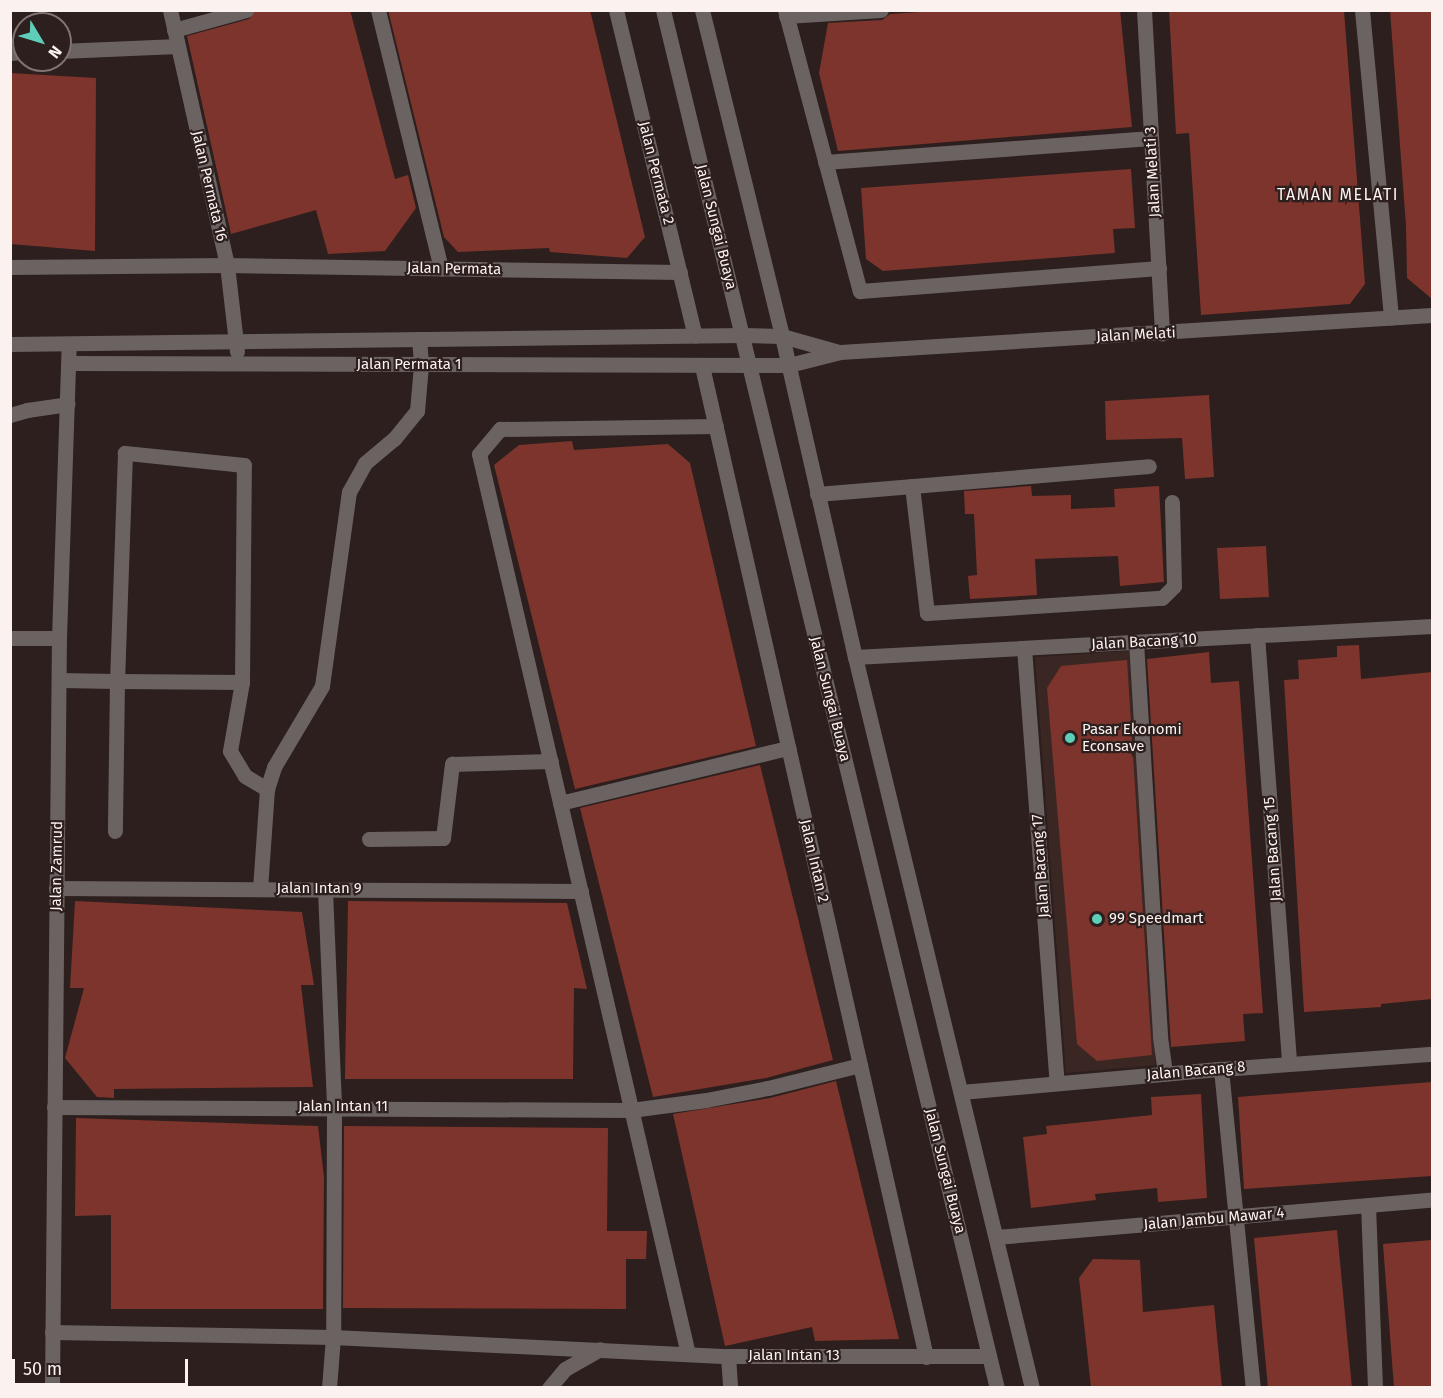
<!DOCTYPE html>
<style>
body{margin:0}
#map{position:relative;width:1443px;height:1398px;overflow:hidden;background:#2c1f1d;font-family:"Fira Sans",sans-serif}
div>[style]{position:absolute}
.built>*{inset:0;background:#3a2724}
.building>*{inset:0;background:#7d342c}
.minor>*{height:15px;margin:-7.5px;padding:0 7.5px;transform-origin:7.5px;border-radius:7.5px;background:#6a6362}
.dots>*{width:16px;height:16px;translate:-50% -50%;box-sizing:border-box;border:3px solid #2c1f1d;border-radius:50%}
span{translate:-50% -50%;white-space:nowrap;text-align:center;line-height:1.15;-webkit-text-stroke:4.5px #2c1f1d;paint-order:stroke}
.street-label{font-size:15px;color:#fbf2f0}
.poi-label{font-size:15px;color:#fbf2f0}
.left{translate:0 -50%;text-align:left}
.neighbourhood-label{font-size:16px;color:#fbf2f0;letter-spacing:1.5px}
.frame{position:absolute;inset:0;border:12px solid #fbf2f0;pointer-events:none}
.north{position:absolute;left:12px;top:12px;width:60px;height:60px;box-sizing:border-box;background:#2c1f1d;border:2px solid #7f7371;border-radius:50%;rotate:128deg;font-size:16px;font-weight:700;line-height:24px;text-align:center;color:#fbf2f0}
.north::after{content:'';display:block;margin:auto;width:21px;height:27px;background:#5eceb8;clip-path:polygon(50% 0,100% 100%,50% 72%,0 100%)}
.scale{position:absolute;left:12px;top:1359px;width:176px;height:27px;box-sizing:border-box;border:3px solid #fbf2f0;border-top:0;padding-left:8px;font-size:18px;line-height:21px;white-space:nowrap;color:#fbf2f0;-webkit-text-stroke:4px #2c1f1d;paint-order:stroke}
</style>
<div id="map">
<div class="built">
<div style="clip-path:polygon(1129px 651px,1156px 1065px,1066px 1073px,1035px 657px)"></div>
</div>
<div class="building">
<div style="clip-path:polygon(255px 10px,350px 10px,395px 179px,408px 175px,416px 208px,385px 251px,328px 254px,316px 210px,231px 234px,187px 36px,249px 19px)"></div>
<div style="clip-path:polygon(388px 10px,590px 10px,645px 237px,627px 258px,550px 252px,549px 248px,458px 252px,444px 237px)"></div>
<div style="clip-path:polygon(949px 10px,1120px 10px,1132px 127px,838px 151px,819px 73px,828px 23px,882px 20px,890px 14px)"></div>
<div style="clip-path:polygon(1169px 10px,1344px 10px,1365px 284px,1350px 304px,1201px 315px,1189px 133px,1176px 134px)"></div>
<div style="clip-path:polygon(1390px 10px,1432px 10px,1432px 299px,1407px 278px,1406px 226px)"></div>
<div style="clip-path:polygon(10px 73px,96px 78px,95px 251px,10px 244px)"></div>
<div style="clip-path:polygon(1131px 169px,1135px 228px,1113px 229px,1115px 253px,883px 271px,866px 259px,861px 188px)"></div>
<div style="clip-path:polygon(1209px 395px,1214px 477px,1185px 479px,1182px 438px,1106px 440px,1105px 401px)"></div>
<div style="clip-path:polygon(572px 441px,574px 450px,668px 444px,690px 463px,756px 746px,575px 789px,494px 465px,519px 445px)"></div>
<div style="clip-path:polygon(1031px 486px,1032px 496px,1071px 495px,1071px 509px,1115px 507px,1114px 489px,1159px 486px,1164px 582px,1120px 586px,1118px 556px,1035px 559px,1037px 595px,970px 599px,968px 576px,977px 575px,974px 514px,965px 514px,964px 491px)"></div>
<div style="clip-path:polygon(1266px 546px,1269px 597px,1220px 599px,1217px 548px)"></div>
<div style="clip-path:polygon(1359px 645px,1361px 679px,1432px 672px,1432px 999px,1381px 1004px,1381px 1007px,1304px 1012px,1284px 680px,1299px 679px,1298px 660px,1337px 657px,1337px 646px)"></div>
<div style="clip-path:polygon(1209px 652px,1211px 683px,1239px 681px,1263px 1013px,1243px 1014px,1245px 1041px,1171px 1047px,1147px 659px)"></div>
<div style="clip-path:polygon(1127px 660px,1152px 1055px,1097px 1061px,1077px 1044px,1047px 688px,1061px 666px)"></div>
<div style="clip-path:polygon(760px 765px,833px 1060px,766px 1078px,653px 1097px,580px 808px)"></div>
<div style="clip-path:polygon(75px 901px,302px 912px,314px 985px,301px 985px,313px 1087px,114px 1089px,114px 1098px,97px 1097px,65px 1058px,84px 988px,70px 988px)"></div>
<div style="clip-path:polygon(348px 901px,567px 903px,587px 989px,574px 988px,573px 1079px,345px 1079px)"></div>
<div style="clip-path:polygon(836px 1081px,899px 1339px,815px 1341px,812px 1327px,725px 1346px,673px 1114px,770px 1098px)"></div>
<div style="clip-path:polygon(1432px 1082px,1432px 1176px,1244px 1189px,1238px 1097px)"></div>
<div style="clip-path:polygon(1201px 1094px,1207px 1198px,1158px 1202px,1157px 1188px,1095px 1194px,1096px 1200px,1031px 1208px,1023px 1137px,1047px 1134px,1046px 1126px,1152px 1115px,1151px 1097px)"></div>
<div style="clip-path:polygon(76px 1118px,318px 1126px,324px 1177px,323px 1309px,111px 1309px,111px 1215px,75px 1216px)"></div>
<div style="clip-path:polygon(344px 1126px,608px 1128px,607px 1231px,647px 1231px,646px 1259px,626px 1259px,626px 1309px,343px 1308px)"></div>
<div style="clip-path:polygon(1337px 1230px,1352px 1388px,1268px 1388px,1254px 1238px)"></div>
<div style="clip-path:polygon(1432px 1240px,1432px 1388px,1394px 1388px,1383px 1244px)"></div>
<div style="clip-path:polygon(1093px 1259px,1140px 1260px,1143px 1312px,1214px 1305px,1222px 1388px,1091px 1388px,1079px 1278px)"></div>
</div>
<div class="minor">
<div style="left:170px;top:10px;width:261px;rotate:77.4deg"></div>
<div style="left:227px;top:265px;width:87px;rotate:83.4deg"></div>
<div style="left:378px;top:10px;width:266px;rotate:76.3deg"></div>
<div style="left:616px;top:10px;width:335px;rotate:76.4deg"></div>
<div style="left:663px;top:10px;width:1418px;rotate:76.38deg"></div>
<div style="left:702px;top:10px;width:336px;rotate:76.2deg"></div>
<div style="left:782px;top:336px;width:329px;rotate:77.2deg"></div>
<div style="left:855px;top:657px;width:752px;rotate:76.39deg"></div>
<div style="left:785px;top:10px;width:291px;rotate:75.1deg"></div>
<div style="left:860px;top:291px;width:300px;rotate:-4.4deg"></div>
<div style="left:1144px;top:10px;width:324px;rotate:86.8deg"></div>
<div style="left:1362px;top:10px;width:309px;rotate:84.6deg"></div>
<div style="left:786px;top:16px;width:95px;rotate:-3.6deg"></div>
<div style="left:174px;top:30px;width:75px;rotate:-15.5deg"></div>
<div style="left:60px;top:51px;width:118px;rotate:-2.4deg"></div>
<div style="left:10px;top:53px;width:14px;rotate:-4deg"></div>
<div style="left:825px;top:162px;width:327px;rotate:-4.2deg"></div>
<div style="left:10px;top:267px;width:217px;rotate:-0.5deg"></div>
<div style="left:227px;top:265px;width:453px;rotate:0.9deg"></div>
<div style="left:10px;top:344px;width:732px;rotate:-0.7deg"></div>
<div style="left:742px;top:335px;width:40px;rotate:1.4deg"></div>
<div style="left:782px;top:336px;width:59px;rotate:15.7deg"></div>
<div style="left:69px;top:363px;width:720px;rotate:0.16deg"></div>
<div style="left:789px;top:365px;width:53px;rotate:-14.3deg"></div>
<div style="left:840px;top:352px;width:593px;rotate:-3.58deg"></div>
<div style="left:702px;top:366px;width:1016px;rotate:77.26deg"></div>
<div style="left:10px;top:415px;width:18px;rotate:-16deg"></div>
<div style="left:27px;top:410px;width:41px;rotate:-8.3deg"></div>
<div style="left:912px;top:486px;width:128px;rotate:83.3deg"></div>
<div style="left:927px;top:613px;width:235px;rotate:-3.7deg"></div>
<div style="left:1162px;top:598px;width:17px;rotate:-45deg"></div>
<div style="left:1174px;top:586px;width:84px;rotate:-91.4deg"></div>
<div style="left:817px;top:494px;width:333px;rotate:-4.8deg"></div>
<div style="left:1257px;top:635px;width:429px;rotate:85.7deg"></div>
<div style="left:10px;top:638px;width:49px"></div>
<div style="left:1136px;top:642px;width:396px;rotate:86.5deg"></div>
<div style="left:1160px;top:1037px;width:37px;rotate:82deg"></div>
<div style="left:1024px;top:648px;width:436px;rotate:85.7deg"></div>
<div style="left:855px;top:657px;width:578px;rotate:-3.08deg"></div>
<div style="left:59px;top:680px;width:58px;rotate:1deg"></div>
<div style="left:117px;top:681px;width:125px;rotate:0.5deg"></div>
<div style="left:242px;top:682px;width:217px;rotate:-89.5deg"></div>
<div style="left:244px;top:465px;width:120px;rotate:-174.2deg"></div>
<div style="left:125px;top:453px;width:228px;rotate:92deg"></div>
<div style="left:117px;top:681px;width:150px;rotate:90.8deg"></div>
<div style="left:242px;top:682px;width:70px;rotate:99.9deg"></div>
<div style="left:230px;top:751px;width:29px;rotate:59deg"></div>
<div style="left:245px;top:776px;width:26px;rotate:31deg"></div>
<div style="left:560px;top:803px;width:235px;rotate:-13.6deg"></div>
<div style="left:369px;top:839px;width:74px;rotate:-0.8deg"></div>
<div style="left:443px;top:838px;width:75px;rotate:-83.1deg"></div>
<div style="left:452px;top:764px;width:99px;rotate:-1.7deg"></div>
<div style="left:56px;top:888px;width:525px;rotate:0.33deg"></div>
<div style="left:260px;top:889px;width:100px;rotate:-86deg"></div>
<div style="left:267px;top:789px;width:23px;rotate:-72deg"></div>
<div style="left:274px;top:767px;width:94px;rotate:-59.3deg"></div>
<div style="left:322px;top:686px;width:196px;rotate:-82.1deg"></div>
<div style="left:349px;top:492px;width:33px;rotate:-61deg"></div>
<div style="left:365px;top:463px;width:38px;rotate:-40deg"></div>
<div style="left:394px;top:439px;width:36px;rotate:-51deg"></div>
<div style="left:417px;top:411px;width:46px;rotate:-85deg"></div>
<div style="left:421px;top:365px;width:26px;rotate:-94deg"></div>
<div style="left:325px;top:890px;width:217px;rotate:87.6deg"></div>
<div style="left:334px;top:1107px;width:230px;rotate:90.2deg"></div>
<div style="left:333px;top:1337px;width:51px;rotate:94.5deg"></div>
<div style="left:1221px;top:1069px;width:321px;rotate:84.3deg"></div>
<div style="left:961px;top:1092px;width:261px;rotate:-5.1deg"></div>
<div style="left:1221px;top:1069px;width:212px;rotate:-4.1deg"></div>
<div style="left:54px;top:1107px;width:577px;rotate:0.3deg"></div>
<div style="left:631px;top:1110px;width:76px;rotate:-7.6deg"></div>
<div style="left:706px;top:1100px;width:63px;rotate:-11deg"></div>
<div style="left:768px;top:1088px;width:95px;rotate:-14deg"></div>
<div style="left:1368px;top:1205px;width:183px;rotate:87.8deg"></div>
<div style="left:996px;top:1237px;width:438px;rotate:-4.9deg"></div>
<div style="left:52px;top:1332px;width:281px;rotate:1deg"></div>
<div style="left:333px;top:1337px;width:395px;rotate:2.8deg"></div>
<div style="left:728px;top:1356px;width:261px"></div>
<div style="left:688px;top:1354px;width:924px;rotate:-103.07deg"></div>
<div style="left:479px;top:454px;width:33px;rotate:-50deg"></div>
<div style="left:500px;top:429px;width:216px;rotate:-0.8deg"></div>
<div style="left:728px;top:1356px;width:32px;rotate:86deg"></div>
<div style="left:52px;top:1388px;width:750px;rotate:-89.47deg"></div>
<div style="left:59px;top:638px;width:294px;rotate:-88.1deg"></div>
<div style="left:549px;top:1388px;width:25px;rotate:-50deg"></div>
<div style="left:565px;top:1369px;width:40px;rotate:-29.7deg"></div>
</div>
<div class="dots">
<div style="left:1070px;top:738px;background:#5eceb8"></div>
<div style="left:1097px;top:919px;background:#5eceb8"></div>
</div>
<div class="street-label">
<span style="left:1153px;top:172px;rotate:-93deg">Jalan Melati 3</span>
<span style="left:656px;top:173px;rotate:76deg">Jalan Permata 2</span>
<span style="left:209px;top:186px;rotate:77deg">Jalan Permata 16</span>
<span style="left:716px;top:227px;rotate:76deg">Jalan Sungai Buaya</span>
<span style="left:454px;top:269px;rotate:1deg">Jalan Permata</span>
<span style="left:1136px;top:335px;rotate:-3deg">Jalan Melati</span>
<span style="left:409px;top:365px">Jalan Permata 1</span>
<span style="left:1144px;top:642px;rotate:-3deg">Jalan Bacang 10</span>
<span style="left:830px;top:699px;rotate:76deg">Jalan Sungai Buaya</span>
<span style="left:1273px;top:849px;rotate:-94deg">Jalan Bacang 15</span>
<span style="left:814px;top:861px;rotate:77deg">Jalan Intan 2</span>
<span style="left:57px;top:866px;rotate:-89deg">Jalan Zamrud</span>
<span style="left:1041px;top:866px;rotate:-94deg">Jalan Bacang 17</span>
<span style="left:319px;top:889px">Jalan Intan 9</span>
<span style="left:1196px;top:1071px;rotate:-5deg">Jalan Bacang 8</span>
<span style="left:343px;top:1107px">Jalan Intan 11</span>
<span style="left:945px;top:1171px;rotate:76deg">Jalan Sungai Buaya</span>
<span style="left:1214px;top:1219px;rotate:-5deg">Jalan Jambu Mawar 4</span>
<span style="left:794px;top:1356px">Jalan Intan 13</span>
</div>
<div class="poi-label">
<span class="left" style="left:1082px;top:738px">Pasar Ekonomi<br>Econsave</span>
<span class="left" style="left:1109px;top:919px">99 Speedmart</span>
</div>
<div class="neighbourhood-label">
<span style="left:1338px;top:195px">TAMAN MELATI</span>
</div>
<div class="frame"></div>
<div class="north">N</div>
<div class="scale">50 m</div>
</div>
